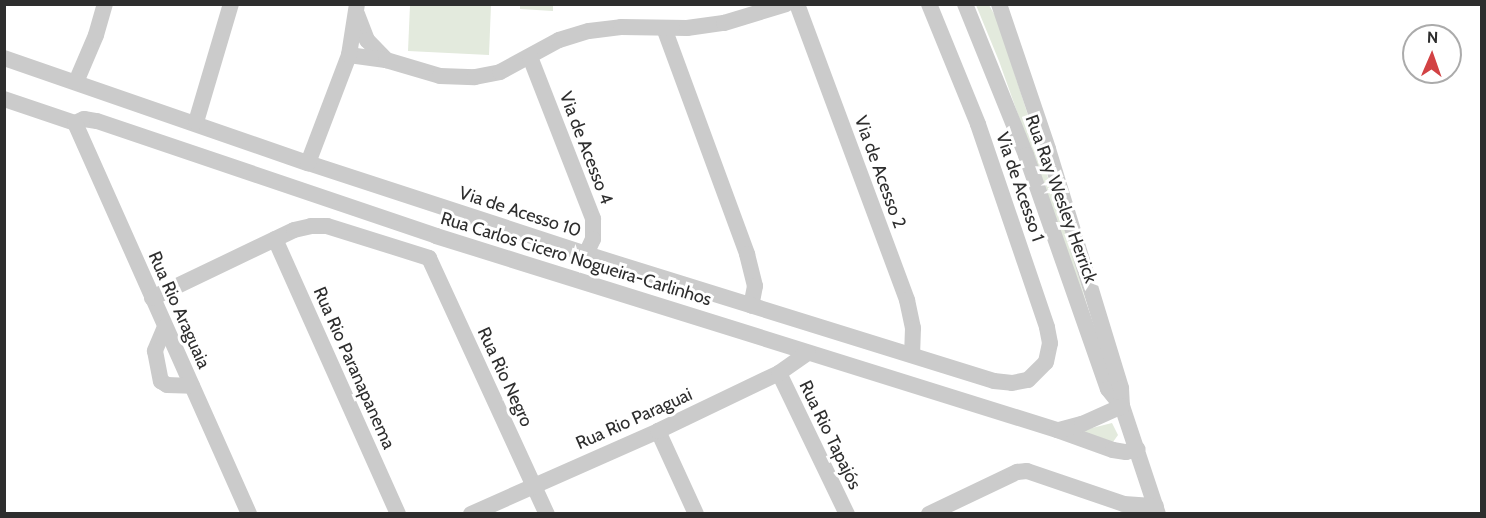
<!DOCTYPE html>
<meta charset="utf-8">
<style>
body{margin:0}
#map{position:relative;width:1486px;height:518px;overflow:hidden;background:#fff;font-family:Cabin,sans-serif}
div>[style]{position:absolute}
.green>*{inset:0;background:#e3eadd}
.minor>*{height:16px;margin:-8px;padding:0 8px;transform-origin:8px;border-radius:8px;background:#cbcbcb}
span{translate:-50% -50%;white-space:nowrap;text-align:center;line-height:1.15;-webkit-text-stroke:6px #fff;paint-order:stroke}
.street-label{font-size:18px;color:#2e2e2e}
.frame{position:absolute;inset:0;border:6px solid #2e2e2e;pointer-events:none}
.north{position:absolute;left:1402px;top:24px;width:60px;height:60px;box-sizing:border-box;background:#fff;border:2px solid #ababab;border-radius:50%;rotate:2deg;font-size:16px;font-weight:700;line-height:24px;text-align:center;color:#2e2e2e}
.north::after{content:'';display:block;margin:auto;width:21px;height:27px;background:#d24244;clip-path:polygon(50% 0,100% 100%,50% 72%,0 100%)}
</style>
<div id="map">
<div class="green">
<div style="clip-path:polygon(410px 5px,491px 5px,489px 55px,408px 51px)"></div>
<div style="clip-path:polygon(520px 5px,553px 5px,553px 11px,520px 9px)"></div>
<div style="clip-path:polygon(976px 5px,989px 5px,997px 19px,1071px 249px,1091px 320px,999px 61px)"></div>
<div style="clip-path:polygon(1112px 423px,1118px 435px,1113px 442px,1080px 431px)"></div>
</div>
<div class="minor">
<div style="left:797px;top:4px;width:316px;rotate:69.6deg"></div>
<div style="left:907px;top:300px;width:29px;rotate:78deg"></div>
<div style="left:913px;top:328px;width:27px;rotate:92deg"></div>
<div style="left:965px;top:4px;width:163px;rotate:68deg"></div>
<div style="left:1026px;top:155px;width:248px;rotate:70.7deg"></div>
<div style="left:1108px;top:389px;width:22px;rotate:51deg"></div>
<div style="left:999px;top:4px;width:153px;rotate:71.3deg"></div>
<div style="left:1048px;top:149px;width:250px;rotate:73deg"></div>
<div style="left:1121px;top:388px;width:18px;rotate:87deg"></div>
<div style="left:1122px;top:406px;width:114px;rotate:71.6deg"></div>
<div style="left:357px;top:14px;width:28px;rotate:69deg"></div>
<div style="left:367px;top:40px;width:28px;rotate:46deg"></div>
<div style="left:664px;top:28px;width:241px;rotate:69.8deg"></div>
<div style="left:747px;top:254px;width:33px;rotate:76deg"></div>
<div style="left:755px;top:286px;width:20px;rotate:101deg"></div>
<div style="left:349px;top:55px;width:37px;rotate:8deg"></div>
<div style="left:386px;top:60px;width:56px;rotate:16.5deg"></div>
<div style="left:440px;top:76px;width:35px;rotate:2deg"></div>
<div style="left:475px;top:77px;width:25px;rotate:-11deg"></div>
<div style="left:500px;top:72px;width:67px;rotate:-28.5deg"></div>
<div style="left:559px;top:40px;width:31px;rotate:-17deg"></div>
<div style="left:589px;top:31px;width:32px;rotate:-7deg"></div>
<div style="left:621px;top:27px;width:66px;rotate:0.9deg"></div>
<div style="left:687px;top:28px;width:37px;rotate:-8deg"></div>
<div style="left:724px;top:23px;width:65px;rotate:-17deg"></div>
<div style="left:530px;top:57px;width:174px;rotate:68.7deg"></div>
<div style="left:593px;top:219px;width:20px;rotate:90deg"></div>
<div style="left:593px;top:239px;width:17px;rotate:115deg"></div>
<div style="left:4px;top:58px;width:322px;rotate:19.1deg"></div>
<div style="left:308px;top:163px;width:293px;rotate:18.1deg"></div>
<div style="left:586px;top:254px;width:427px;rotate:17.3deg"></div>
<div style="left:994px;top:381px;width:18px;rotate:6deg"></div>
<div style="left:1012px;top:383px;width:16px;rotate:-11deg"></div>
<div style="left:1028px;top:380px;width:25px;rotate:-45deg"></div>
<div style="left:1046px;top:362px;width:19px;rotate:-78deg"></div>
<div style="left:1050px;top:343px;width:16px;rotate:-101deg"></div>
<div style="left:1047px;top:327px;width:214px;rotate:-108.8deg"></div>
<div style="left:978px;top:124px;width:130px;rotate:-112.2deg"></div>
<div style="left:76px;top:82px;width:51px;rotate:-66.9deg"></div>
<div style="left:96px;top:35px;width:32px;rotate:-74deg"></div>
<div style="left:4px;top:99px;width:75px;rotate:18.7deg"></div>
<div style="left:75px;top:123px;width:10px;rotate:-24deg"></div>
<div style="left:84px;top:119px;width:13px;rotate:9deg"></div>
<div style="left:97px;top:121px;width:358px;rotate:18.7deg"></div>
<div style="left:436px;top:236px;width:651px;rotate:17.35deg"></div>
<div style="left:1057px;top:430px;width:59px;rotate:19.7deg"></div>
<div style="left:1113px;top:450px;width:13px;rotate:9deg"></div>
<div style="left:1126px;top:452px;width:12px;rotate:-14deg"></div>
<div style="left:196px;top:122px;width:123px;rotate:-73.5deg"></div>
<div style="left:75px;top:123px;width:428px;rotate:66deg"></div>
<div style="left:308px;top:163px;width:116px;rotate:-69.2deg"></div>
<div style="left:349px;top:55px;width:52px;rotate:-81.1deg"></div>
<div style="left:275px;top:239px;width:301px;rotate:65.9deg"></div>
<div style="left:429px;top:258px;width:282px;rotate:65.3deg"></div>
<div style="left:152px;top:298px;width:157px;rotate:-25.6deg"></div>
<div style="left:294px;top:230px;width:17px;rotate:-13deg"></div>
<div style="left:311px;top:226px;width:16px"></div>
<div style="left:327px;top:226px;width:107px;rotate:17.4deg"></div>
<div style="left:165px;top:327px;width:26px;rotate:113deg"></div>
<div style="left:155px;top:351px;width:31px;rotate:79deg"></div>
<div style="left:161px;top:381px;width:7px;rotate:34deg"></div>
<div style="left:167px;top:385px;width:25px;rotate:2deg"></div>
<div style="left:779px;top:373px;width:157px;rotate:64.3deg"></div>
<div style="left:1059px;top:430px;width:24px;rotate:-15deg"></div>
<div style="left:1082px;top:424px;width:44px;rotate:-24.2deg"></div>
<div style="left:658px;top:431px;width:91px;rotate:65.4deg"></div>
<div style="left:471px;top:514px;width:205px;rotate:-23.9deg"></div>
<div style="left:658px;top:431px;width:134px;rotate:-25.6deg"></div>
<div style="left:779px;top:373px;width:35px;rotate:-35deg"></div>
<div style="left:929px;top:514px;width:98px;rotate:-25.5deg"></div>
<div style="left:1017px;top:472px;width:10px;rotate:-6deg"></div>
<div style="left:1027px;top:471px;width:102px;rotate:18.8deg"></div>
<div style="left:1124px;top:504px;width:32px;rotate:4deg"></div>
</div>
<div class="street-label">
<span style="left:586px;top:148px;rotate:69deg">Via de Acesso 4</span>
<span style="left:880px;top:172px;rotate:70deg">Via de Acesso 2</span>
<span style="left:1020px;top:187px;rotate:71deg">Via de Acesso 1</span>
<span style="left:1061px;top:199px;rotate:70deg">Rua Ray Wesley Herrick</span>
<span style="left:520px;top:212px;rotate:18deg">Via de Acesso 10</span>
<span style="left:576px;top:259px;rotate:17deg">Rua Carlos Cicero Nogueira-Carlinhos</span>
<span style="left:179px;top:310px;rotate:66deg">Rua Rio Araguaia</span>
<span style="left:354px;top:368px;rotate:66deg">Rua Rio Paranapanema</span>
<span style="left:505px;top:377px;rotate:65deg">Rua Rio Negro</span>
<span style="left:634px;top:419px;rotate:-24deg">Rua Rio Paraguai</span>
<span style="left:830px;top:435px;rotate:64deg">Rua Rio Tapajós</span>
</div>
<div class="frame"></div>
<div class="north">N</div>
</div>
